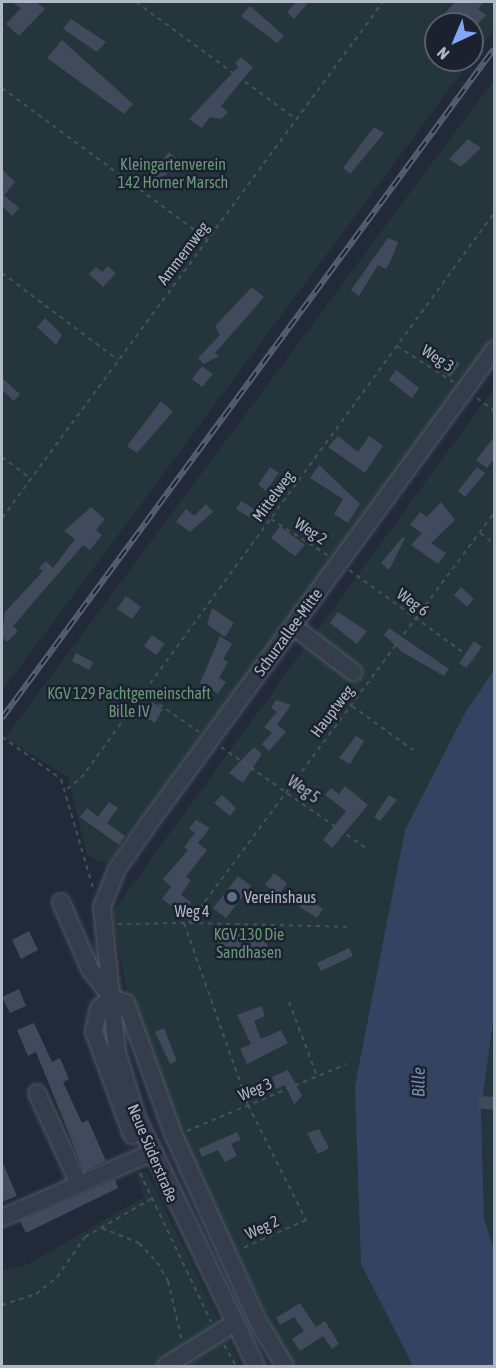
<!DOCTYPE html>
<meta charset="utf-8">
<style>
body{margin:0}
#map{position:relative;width:496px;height:1368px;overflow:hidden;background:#222a3a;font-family:"Asap Condensed",sans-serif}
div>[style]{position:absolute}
.green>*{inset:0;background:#24363b}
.water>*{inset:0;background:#354362}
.building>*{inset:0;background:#41495c}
.path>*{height:2px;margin-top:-1px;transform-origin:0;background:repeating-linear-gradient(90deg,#415359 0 4.5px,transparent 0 9px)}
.roads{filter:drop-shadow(0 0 2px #505765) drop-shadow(0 0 2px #505765)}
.minor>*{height:16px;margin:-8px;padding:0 8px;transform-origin:8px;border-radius:8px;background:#353c4b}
.rail>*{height:6px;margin-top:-3px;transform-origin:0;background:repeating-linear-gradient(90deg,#1b212f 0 11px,#575f72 0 22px);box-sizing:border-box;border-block:2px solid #575f72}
.dots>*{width:16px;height:16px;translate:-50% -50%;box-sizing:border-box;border:3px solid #1b212f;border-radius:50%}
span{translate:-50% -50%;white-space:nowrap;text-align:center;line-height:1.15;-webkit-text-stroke:5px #1b212f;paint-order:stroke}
.park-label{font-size:16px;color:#679878}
.street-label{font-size:16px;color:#b0b7c7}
.poi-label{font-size:16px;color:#b0b7c7}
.left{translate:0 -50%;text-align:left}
.water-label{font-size:18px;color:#788aaf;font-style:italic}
.frame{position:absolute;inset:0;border:3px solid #b0b7c7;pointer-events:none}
.north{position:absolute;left:424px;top:12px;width:60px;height:60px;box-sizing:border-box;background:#1b212f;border:2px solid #575d6c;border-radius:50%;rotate:224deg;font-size:16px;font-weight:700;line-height:24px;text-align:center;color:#b0b7c7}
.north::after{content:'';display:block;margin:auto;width:21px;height:27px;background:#84a5f8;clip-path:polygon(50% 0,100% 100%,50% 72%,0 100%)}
</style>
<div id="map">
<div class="green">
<div style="clip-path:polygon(2px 2px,494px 2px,494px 29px,472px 59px,472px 24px,436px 24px,436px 60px,471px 60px,2px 691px)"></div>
<div style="clip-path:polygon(494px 80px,494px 338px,108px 863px,96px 860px,87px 855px,68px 777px,5px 738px)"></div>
<div style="clip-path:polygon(494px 388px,494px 670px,465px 713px,361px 1264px,413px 1366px,291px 1366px,167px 1107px,127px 992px,112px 913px)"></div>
<div style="clip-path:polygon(494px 1016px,494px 1266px,484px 1218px,481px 1109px)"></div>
<div style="clip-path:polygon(136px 1172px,147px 1172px,241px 1366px,2px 1366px,2px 1271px,29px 1264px,144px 1197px)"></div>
</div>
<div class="water">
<div style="clip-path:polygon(494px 670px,494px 1016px,481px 1109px,484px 1218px,494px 1250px,494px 1366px,413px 1366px,361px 1264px,355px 1086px,405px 830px,465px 713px)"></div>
</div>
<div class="building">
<div style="clip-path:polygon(12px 2px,36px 2px,45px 9px,19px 36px,6px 24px,21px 8px)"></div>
<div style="clip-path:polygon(296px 2px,309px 2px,294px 19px,287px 12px)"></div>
<div style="clip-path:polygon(455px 2px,484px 2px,478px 9px,486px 15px,478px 24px,455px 24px,444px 14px)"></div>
<div style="clip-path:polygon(250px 6px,284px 36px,277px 43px,241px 16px)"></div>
<div style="clip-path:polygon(71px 19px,106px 42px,97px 52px,63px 29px)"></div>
<div style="clip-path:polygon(62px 40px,133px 104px,124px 114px,47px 58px)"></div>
<div style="clip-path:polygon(241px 57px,253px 67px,221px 106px,228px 112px,221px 119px,210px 117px,202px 128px,189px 119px,238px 67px,235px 63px)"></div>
<div style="clip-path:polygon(374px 127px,384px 133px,350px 174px,343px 168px)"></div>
<div style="clip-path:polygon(468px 139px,481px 148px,461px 167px,449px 159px)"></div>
<div style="clip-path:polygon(169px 152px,178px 161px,156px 186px,148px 180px)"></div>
<div style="clip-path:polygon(2px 169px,15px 182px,4px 195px,19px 208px,12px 216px,2px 206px)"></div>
<div style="clip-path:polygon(388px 238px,398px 242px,392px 258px,386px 269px,378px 265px,359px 296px,351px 290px)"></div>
<div style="clip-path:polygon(108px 266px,116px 273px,103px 287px,89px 274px,96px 267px,102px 272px)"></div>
<div style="clip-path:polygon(252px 287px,264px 297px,215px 353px,219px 356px,204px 364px,198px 358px,220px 335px,215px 326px)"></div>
<div style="clip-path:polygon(45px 318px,62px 335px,56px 345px,37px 327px)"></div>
<div style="clip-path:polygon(448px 355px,460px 364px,450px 377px,441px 370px)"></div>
<div style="clip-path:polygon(202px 366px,213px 374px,202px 387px,192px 379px)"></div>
<div style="clip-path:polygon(396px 370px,419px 388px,412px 398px,389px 380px)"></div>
<div style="clip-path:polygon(2px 378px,20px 394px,14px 401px,2px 390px)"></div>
<div style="clip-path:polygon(161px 401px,173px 412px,137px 453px,127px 446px)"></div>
<div style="clip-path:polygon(338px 436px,358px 452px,369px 436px,383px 446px,365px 473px,328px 447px)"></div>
<div style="clip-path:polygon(495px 436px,495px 458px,487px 468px,476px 460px)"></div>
<div style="clip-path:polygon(319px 465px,360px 504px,348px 523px,334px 514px,343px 499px,310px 478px)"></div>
<div style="clip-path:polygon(270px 467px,279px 473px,266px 491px,258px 485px)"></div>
<div style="clip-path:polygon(477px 467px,485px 473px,465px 497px,458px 491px)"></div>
<div style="clip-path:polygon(241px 501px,259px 512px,254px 520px,236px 509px)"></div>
<div style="clip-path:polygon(441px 502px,455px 520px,431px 543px,446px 553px,438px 564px,411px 545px,422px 533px,410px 525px,420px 512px,427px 517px)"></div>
<div style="clip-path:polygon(206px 504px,213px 512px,190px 532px,176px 522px,186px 509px,194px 516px)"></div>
<div style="clip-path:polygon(91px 507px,105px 519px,96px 530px,102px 535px,90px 550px,83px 545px,13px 626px,18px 631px,7px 642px,2px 637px,5px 612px,43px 571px,39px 568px,46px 561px,53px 568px,75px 539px,64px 531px)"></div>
<div style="clip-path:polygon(280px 526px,305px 545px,295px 556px,271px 538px)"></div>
<div style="clip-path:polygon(403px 537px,405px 538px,389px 570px,381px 563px)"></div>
<div style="clip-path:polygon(461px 587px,474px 599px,467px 607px,454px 595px)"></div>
<div style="clip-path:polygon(126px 596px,141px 607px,132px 619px,117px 609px)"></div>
<div style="clip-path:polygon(212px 608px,234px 623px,225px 637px,207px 624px)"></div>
<div style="clip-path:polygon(338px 612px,367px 631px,357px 644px,330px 623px)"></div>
<div style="clip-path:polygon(389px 628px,449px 669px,444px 676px,402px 652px,384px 635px)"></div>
<div style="clip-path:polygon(152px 635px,165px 644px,156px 655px,144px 646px)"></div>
<div style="clip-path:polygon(220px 636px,232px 644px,223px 659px,228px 662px,219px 678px,226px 682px,218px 694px,200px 683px)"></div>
<div style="clip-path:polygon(474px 641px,482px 647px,466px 668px,459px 663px)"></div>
<div style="clip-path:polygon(76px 653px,93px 662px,89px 670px,72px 661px)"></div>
<div style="clip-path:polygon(276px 700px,291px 705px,277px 725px,286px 732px,269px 751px,262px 744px,272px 733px,264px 727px,277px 712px,271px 708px)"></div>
<div style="clip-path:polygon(152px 702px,163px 709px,155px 723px,141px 715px)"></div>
<div style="clip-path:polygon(356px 736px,364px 741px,350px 764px,339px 758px)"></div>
<div style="clip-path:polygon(254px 747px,262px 754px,243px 783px,229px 773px)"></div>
<div style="clip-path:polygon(345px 786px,368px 805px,332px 848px,323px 840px,346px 811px,325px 795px,331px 788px,339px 794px)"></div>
<div style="clip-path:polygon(222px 795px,236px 808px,230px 816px,214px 803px)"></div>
<div style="clip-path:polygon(389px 795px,397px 800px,380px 821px,374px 817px)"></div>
<div style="clip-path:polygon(109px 802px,118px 808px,107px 823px,125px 836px,119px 845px,80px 817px,87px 808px,98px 817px)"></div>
<div style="clip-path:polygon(196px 820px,210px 828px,198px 843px,207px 850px,186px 877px,191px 880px,181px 895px,191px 902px,182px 914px,162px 899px,171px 887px,163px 879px,188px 850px,184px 847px,195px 833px,189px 828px)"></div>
<div style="clip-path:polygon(274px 873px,287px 883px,279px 895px,265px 885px)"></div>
<div style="clip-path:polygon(238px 876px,251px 886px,226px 918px,213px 908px)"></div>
<div style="clip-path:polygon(301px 894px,323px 909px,317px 918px,295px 904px)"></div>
<div style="clip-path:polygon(261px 930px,268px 947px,229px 960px,216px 939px)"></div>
<div style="clip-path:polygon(29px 931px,38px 950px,21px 959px,12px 940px)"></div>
<div style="clip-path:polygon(349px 948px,353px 956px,321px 971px,317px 963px)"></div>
<div style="clip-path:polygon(19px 989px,26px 1006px,10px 1013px,2px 997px)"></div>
<div style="clip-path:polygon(261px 1006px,265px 1016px,254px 1021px,261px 1039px,281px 1030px,288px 1043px,247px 1064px,240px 1049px,251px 1044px,237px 1015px)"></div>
<div style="clip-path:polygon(34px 1023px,52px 1062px,60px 1058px,69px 1079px,63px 1082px,82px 1123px,88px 1120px,106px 1161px,84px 1171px,36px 1052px,28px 1056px,17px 1030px)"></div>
<div style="clip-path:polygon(164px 1028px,177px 1061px,170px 1064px,155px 1032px)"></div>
<div style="clip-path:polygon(288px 1070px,302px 1096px,294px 1104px,285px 1085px,276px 1089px,272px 1077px)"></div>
<div style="clip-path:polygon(479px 1096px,495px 1097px,495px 1110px,478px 1108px)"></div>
<div style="clip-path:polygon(319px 1129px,329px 1148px,318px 1154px,307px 1133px)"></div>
<div style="clip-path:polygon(237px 1132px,241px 1140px,231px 1144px,237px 1156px,225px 1162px,218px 1150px,202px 1157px,199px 1149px)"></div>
<div style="clip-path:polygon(2px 1161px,17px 1196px,2px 1202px)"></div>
<div style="clip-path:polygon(115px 1180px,118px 1188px,26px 1233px,20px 1221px)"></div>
<div style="clip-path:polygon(300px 1303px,316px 1327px,325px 1321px,339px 1344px,332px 1349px,323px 1336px,300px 1351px,292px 1339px,304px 1331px,294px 1317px,280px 1325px,276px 1318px)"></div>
</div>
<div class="path">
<div style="left:136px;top:2px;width:198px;rotate:36.2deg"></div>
<div style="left:2px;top:88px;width:256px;rotate:36.4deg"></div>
<div style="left:2px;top:273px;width:145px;rotate:36.9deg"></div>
<div style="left:397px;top:346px;width:67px;rotate:32.7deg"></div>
<div style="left:477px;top:398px;width:21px;rotate:37deg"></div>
<div style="left:2px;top:457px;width:36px;rotate:37deg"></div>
<div style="left:2px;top:518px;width:641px;rotate:-53.56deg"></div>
<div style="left:271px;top:519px;width:67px;rotate:32.7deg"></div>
<div style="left:480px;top:533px;width:17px;rotate:36deg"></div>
<div style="left:349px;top:570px;width:154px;rotate:35.8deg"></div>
<div style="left:144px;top:694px;width:67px;rotate:34.6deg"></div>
<div style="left:2px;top:701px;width:5px;rotate:90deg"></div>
<div style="left:352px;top:706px;width:75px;rotate:35.8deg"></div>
<div style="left:2px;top:737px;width:72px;rotate:35.4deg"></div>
<div style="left:61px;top:779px;width:114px;rotate:73.6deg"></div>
<div style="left:221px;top:747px;width:177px;rotate:34.9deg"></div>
<div style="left:67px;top:789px;width:18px;rotate:-38deg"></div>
<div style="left:81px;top:778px;width:700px;rotate:-53.83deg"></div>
<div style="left:184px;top:923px;width:193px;rotate:70.6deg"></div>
<div style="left:248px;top:1105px;width:129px;rotate:63.2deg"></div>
<div style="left:306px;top:1220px;width:71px;rotate:156deg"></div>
<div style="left:189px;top:923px;width:511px;rotate:-53.35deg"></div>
<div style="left:190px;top:923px;width:162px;rotate:1.4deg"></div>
<div style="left:118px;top:924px;width:67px;rotate:-0.9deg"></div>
<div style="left:289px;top:1002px;width:79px;rotate:69.3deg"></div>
<div style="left:187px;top:1131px;width:173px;rotate:-22.8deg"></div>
<div style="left:140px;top:1173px;width:165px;rotate:64.5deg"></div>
<div style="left:102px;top:1228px;width:40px;rotate:22deg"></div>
<div style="left:139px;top:1243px;width:26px;rotate:47deg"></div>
<div style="left:157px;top:1262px;width:22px;rotate:60deg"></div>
<div style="left:168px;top:1281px;width:62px;rotate:76.9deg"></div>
<div style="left:2px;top:1305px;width:36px;rotate:-18deg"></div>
<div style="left:36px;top:1294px;width:27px;rotate:-39deg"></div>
<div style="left:57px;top:1277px;width:49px;rotate:-55deg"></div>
<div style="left:85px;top:1237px;width:76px;rotate:-29.9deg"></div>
<div style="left:224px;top:1345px;width:24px;rotate:60deg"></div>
</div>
<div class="roads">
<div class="minor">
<div style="left:293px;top:626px;width:76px;rotate:37.5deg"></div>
<div style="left:61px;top:902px;width:73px;rotate:66.6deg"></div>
<div style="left:90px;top:969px;width:36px;rotate:53deg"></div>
<div style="left:112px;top:998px;width:15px;rotate:20deg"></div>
<div style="left:126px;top:1003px;width:141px;rotate:70.2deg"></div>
<div style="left:174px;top:1136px;width:205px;rotate:65.6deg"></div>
<div style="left:259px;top:1323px;width:50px;rotate:58.8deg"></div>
<div style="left:112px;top:998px;width:16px;rotate:142deg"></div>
<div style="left:99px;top:1008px;width:25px;rotate:102deg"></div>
<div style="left:94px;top:1032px;width:110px;rotate:69.7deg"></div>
<div style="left:37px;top:1093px;width:100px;rotate:65.2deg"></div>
<div style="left:2px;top:1218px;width:163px;rotate:-23.6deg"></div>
<div style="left:166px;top:1366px;width:79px;rotate:-32.1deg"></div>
<div style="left:256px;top:1366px;width:278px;rotate:-115.6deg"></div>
<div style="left:136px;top:1115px;width:66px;rotate:-106.8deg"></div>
<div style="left:117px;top:1052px;width:146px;rotate:-95.9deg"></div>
<div style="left:102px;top:907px;width:41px;rotate:-68.5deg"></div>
<div style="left:117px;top:869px;width:57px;rotate:-54.9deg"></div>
<div style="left:150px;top:822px;width:584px;rotate:-53.91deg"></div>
</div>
</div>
<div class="rail">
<div style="left:2px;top:718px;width:830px;rotate:-53.67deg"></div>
</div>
<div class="dots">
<div style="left:232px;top:897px;background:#5c6f8a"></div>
</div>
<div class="park-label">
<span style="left:173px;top:173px">Kleingartenverein<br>142 Horner Marsch</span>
<span style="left:129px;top:702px">KGV 129 Pachtgemeinschaft<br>Bille IV</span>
<span style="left:249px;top:943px">KGV 130 Die<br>Sandhasen</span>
</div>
<div class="street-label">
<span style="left:183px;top:253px;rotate:-53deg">Ammernweg</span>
<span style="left:438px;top:358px;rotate:33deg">Weg 3</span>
<span style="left:273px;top:496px;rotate:-54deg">Mittelweg</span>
<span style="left:311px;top:531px;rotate:33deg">Weg 2</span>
<span style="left:413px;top:602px;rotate:36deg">Weg 6</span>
<span style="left:288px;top:632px;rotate:-54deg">Schurzallee-Mitte</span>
<span style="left:332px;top:711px;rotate:-53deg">Hauptweg</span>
<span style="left:304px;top:789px;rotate:35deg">Weg 5</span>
<span style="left:192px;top:911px">Weg 4</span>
<span style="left:255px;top:1089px;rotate:-23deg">Weg 3</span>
<span style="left:153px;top:1153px;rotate:67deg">Neue Süderstraße</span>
<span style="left:262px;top:1227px;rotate:-25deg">Weg 2</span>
</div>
<div class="poi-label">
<span class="left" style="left:244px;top:897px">Vereinshaus</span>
</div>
<div class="water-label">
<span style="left:419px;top:1082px;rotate:-89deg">Bille</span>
</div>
<div class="frame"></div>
<div class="north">N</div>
</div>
